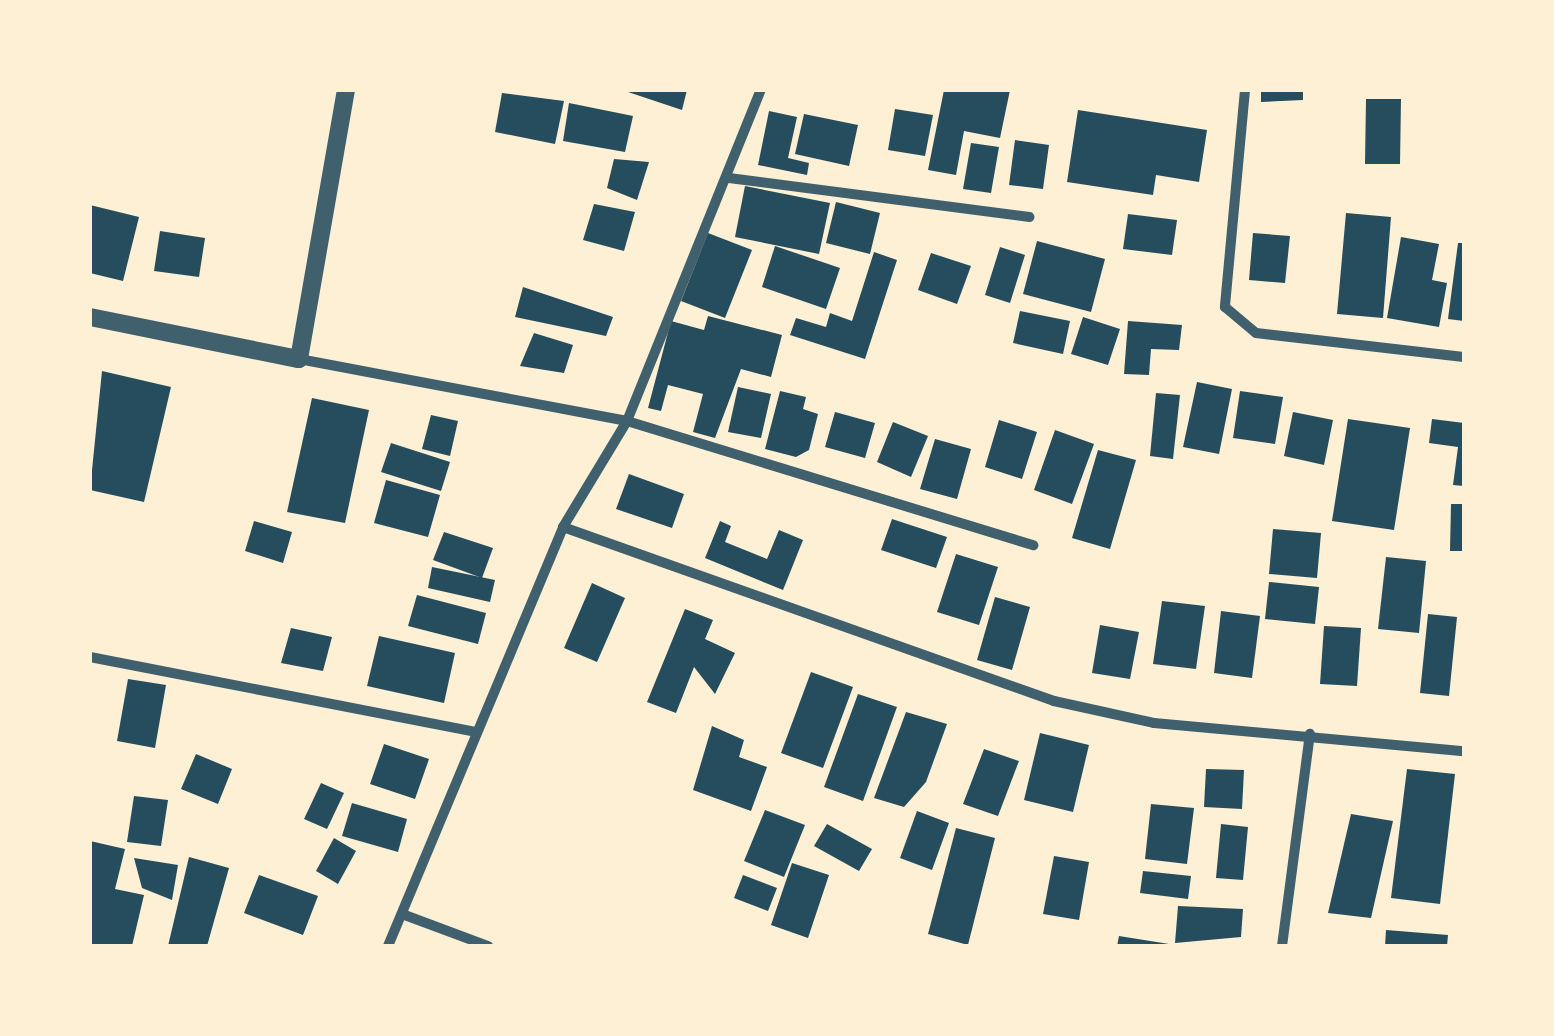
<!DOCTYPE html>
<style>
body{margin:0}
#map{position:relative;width:1554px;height:1036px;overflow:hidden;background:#fdf0d5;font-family:Lora,serif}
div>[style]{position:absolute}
.building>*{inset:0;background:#264d5e}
.minor>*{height:10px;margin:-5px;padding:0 5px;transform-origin:5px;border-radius:5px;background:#3f606c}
.tertiary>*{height:18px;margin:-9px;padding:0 9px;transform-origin:9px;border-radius:9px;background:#3f606c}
span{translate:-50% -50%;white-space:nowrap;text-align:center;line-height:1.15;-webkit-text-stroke:8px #fdf0d5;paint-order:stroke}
.frame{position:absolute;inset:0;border:92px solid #fdf0d5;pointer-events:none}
</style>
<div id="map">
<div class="building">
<div style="clip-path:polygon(622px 90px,687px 90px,682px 110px)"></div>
<div style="clip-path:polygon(944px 90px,1010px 90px,1000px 138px,964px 131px,956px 175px,928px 170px)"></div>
<div style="clip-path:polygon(1261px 90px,1303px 90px,1303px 100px,1261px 102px)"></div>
<div style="clip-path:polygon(502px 93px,564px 101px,555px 144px,495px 132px)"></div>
<div style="clip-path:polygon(1366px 99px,1401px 99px,1400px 164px,1365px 164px)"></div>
<div style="clip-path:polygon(569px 103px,633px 116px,625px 152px,563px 141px)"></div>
<div style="clip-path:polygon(895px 109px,933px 115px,925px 156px,888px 150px)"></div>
<div style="clip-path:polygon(1078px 110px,1207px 130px,1199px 182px,1156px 175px,1153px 195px,1067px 182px)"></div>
<div style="clip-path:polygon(769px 111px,797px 117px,788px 158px,809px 163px,807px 175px,758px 165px)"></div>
<div style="clip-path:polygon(804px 114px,858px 125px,849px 166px,795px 154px)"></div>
<div style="clip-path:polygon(1015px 140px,1049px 145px,1043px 189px,1009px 185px)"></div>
<div style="clip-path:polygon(971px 143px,999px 147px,991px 193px,963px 189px)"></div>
<div style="clip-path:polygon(614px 159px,649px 162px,637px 200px,607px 188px)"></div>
<div style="clip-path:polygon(745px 186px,830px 203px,819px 254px,735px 237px)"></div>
<div style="clip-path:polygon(836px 202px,880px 213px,870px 254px,826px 243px)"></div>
<div style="clip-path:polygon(594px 204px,635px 212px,624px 251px,583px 240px)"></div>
<div style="clip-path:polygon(90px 205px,139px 217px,123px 281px,90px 273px)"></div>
<div style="clip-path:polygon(1346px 213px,1391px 217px,1383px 318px,1337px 314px)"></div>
<div style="clip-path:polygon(1128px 214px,1177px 220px,1172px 255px,1123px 249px)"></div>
<div style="clip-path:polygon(160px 231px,205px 238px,199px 277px,154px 271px)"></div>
<div style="clip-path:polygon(708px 233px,752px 250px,725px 318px,681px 301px)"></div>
<div style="clip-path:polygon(1253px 233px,1290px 236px,1285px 283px,1249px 280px)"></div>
<div style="clip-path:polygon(1401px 237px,1439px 244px,1432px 280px,1447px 283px,1439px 327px,1387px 318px)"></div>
<div style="clip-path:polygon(1037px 241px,1105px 259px,1091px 312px,1023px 294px)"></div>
<div style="clip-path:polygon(1458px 243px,1464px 243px,1464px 321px,1448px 319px)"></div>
<div style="clip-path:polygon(775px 246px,840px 268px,826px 309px,762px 287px)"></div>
<div style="clip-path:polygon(1000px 247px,1025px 255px,1010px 303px,985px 295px)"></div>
<div style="clip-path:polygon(874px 252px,897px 260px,865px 359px,790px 335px,796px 318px,826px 327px,830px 313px,852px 321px)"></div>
<div style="clip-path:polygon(931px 253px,971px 266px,957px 304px,918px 290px)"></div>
<div style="clip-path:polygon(523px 287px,613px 317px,606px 336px,515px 317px)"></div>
<div style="clip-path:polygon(1020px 311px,1070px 321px,1063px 354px,1013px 343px)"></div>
<div style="clip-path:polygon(708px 316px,782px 335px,771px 377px,741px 369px,715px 438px,693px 432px,703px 394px,668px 385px,661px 411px,648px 408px,671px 321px,704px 330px)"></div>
<div style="clip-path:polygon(1083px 317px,1120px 329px,1108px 365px,1071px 354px)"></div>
<div style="clip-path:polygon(1128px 321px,1182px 325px,1179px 350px,1151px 349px,1149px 375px,1124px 374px)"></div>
<div style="clip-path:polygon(534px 333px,573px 345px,564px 373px,520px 366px)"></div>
<div style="clip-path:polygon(102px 371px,171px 387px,144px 502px,90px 490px)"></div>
<div style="clip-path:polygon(1197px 382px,1232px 389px,1219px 454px,1183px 447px)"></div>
<div style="clip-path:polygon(738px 387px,771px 394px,761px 438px,728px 432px)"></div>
<div style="clip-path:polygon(780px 391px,806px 397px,803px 409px,818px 414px,809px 450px,796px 457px,765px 449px)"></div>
<div style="clip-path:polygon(1240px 391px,1283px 397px,1275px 444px,1233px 438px)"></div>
<div style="clip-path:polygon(1156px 393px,1180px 395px,1173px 459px,1150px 456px)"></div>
<div style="clip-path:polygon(312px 398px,369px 410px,345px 523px,287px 512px)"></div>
<div style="clip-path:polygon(835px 412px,875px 423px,865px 458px,825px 447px)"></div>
<div style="clip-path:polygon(1293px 412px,1333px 420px,1324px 465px,1284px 456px)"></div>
<div style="clip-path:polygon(431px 415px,458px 421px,450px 456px,422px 449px)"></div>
<div style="clip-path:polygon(1348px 419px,1410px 428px,1394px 530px,1332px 521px)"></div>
<div style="clip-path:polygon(1432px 419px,1464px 423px,1464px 486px,1453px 485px,1458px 447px,1429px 443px)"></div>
<div style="clip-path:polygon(999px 420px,1037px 432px,1022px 479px,985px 467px)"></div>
<div style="clip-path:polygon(893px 422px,928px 436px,911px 477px,877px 462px)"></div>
<div style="clip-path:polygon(1055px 430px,1094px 444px,1072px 504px,1034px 490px)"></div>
<div style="clip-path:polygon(935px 439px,971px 449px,957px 499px,920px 489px)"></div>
<div style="clip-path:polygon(391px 443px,450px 462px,441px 491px,381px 472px)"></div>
<div style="clip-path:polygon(1098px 450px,1136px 460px,1110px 549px,1072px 538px)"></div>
<div style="clip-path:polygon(629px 474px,684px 494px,672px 528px,616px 509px)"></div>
<div style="clip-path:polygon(386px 480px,440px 495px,428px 537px,374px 523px)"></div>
<div style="clip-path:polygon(1451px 504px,1464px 504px,1464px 551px,1450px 551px)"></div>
<div style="clip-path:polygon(892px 519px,947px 537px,936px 568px,881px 550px)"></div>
<div style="clip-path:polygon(254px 521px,292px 532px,283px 563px,245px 551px)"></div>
<div style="clip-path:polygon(720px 521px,731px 526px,725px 542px,767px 559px,779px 530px,803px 540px,783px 590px,705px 558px)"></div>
<div style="clip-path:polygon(1273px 529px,1321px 533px,1317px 578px,1269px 574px)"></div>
<div style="clip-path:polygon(444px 532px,493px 548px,482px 578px,433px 560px)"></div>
<div style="clip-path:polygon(956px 554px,998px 567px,979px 625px,937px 612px)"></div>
<div style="clip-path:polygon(1386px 557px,1426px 561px,1419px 633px,1378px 629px)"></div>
<div style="clip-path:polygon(432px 567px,495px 580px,490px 602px,428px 588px)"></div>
<div style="clip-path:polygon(1269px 582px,1319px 587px,1315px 624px,1265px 619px)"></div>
<div style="clip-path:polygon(592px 583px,625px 598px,597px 662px,564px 648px)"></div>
<div style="clip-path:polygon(417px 595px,486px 613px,478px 644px,408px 626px)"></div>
<div style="clip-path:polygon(995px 597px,1030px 607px,1012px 670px,977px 660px)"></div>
<div style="clip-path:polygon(1162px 601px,1205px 606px,1196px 669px,1153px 664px)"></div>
<div style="clip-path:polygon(685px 609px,713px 620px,705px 639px,735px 653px,715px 694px,694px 667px,676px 713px,647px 702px)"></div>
<div style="clip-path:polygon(1221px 611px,1260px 616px,1252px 678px,1214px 673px)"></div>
<div style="clip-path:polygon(1428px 614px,1457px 617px,1449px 696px,1420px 693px)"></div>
<div style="clip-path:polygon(1100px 625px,1139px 632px,1130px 679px,1092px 673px)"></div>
<div style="clip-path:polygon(1324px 626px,1361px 628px,1357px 686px,1320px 684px)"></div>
<div style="clip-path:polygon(291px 628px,332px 637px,323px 671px,281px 663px)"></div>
<div style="clip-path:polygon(379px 636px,455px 653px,444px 703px,367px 686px)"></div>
<div style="clip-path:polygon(811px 672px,853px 687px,823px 768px,781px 753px)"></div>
<div style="clip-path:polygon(128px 679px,166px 685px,155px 748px,117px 741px)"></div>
<div style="clip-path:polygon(858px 694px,897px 707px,863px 801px,824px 787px)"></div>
<div style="clip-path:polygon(906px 712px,947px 724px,926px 782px,904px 807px,874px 798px)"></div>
<div style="clip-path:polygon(712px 726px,744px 740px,739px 757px,767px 767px,751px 811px,693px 790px)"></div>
<div style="clip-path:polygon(1040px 733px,1089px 745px,1073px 812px,1024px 800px)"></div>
<div style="clip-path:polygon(384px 744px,429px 759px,415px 799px,370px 784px)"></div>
<div style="clip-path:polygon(984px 749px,1019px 761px,998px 816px,963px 804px)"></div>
<div style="clip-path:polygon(196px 754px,232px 769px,218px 804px,181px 789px)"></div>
<div style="clip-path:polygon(1206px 769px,1244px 770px,1242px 809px,1204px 807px)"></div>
<div style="clip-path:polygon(1407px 769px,1455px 774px,1440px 904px,1391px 898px)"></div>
<div style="clip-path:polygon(321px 783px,344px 793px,327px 829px,304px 819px)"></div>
<div style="clip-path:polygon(134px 796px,168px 800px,161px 846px,127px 842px)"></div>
<div style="clip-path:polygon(352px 803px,407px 819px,398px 852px,342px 836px)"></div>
<div style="clip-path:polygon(1151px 804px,1194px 808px,1187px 864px,1145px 859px)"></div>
<div style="clip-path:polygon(765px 810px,805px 825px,784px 877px,744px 861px)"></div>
<div style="clip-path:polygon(917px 811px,949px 823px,932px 870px,900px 858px)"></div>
<div style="clip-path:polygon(1351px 814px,1393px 821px,1371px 918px,1328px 913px)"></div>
<div style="clip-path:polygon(827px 824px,872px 849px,859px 871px,814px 846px)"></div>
<div style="clip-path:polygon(1221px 824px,1248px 827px,1243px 880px,1216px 878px)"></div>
<div style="clip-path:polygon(956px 828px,995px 838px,968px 945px,928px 934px)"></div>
<div style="clip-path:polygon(334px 838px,356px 851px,338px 884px,316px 871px)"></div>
<div style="clip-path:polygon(90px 841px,125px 849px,115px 889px,144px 895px,132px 946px,90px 946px)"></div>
<div style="clip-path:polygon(1054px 856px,1089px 862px,1079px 920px,1043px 914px)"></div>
<div style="clip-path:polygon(189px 857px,229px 868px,207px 946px,168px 946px)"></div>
<div style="clip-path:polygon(134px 858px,178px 865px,172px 900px,142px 888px)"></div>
<div style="clip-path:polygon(792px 863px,829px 875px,808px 938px,771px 925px)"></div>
<div style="clip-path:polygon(1143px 871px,1191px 876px,1188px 899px,1140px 893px)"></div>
<div style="clip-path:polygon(259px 875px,318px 896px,303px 935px,244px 913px)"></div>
<div style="clip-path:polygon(743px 875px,777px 888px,768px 911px,734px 898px)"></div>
<div style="clip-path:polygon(1178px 906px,1243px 909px,1241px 937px,1175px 943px)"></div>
<div style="clip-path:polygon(1386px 930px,1448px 935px,1447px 946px,1385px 946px)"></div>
<div style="clip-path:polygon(1119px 936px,1169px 944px,1169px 946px,1117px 946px)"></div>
</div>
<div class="minor">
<div style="left:1245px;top:90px;width:218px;rotate:95.3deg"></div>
<div style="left:1225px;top:307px;width:40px;rotate:40deg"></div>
<div style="left:1256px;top:333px;width:209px;rotate:6.6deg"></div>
<div style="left:729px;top:178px;width:303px;rotate:7.4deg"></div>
<div style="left:299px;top:359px;width:334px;rotate:10.7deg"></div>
<div style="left:627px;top:421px;width:425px;rotate:17deg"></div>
<div style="left:563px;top:527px;width:521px;rotate:19.51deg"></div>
<div style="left:1054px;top:701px;width:102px;rotate:12.4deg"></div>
<div style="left:1154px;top:723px;width:311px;rotate:5.2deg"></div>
<div style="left:90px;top:657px;width:394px;rotate:11deg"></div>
<div style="left:402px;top:914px;width:92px;rotate:20.4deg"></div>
<div style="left:388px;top:946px;width:454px;rotate:-67.3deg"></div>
<div style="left:563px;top:527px;width:124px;rotate:-58.9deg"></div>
<div style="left:627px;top:421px;width:357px;rotate:-68deg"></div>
<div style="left:1282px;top:946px;width:214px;rotate:-82.5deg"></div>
</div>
<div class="tertiary">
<div style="left:90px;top:317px;width:213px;rotate:11.4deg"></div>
<div style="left:299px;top:359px;width:273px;rotate:-80.1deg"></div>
</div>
<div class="frame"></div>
</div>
